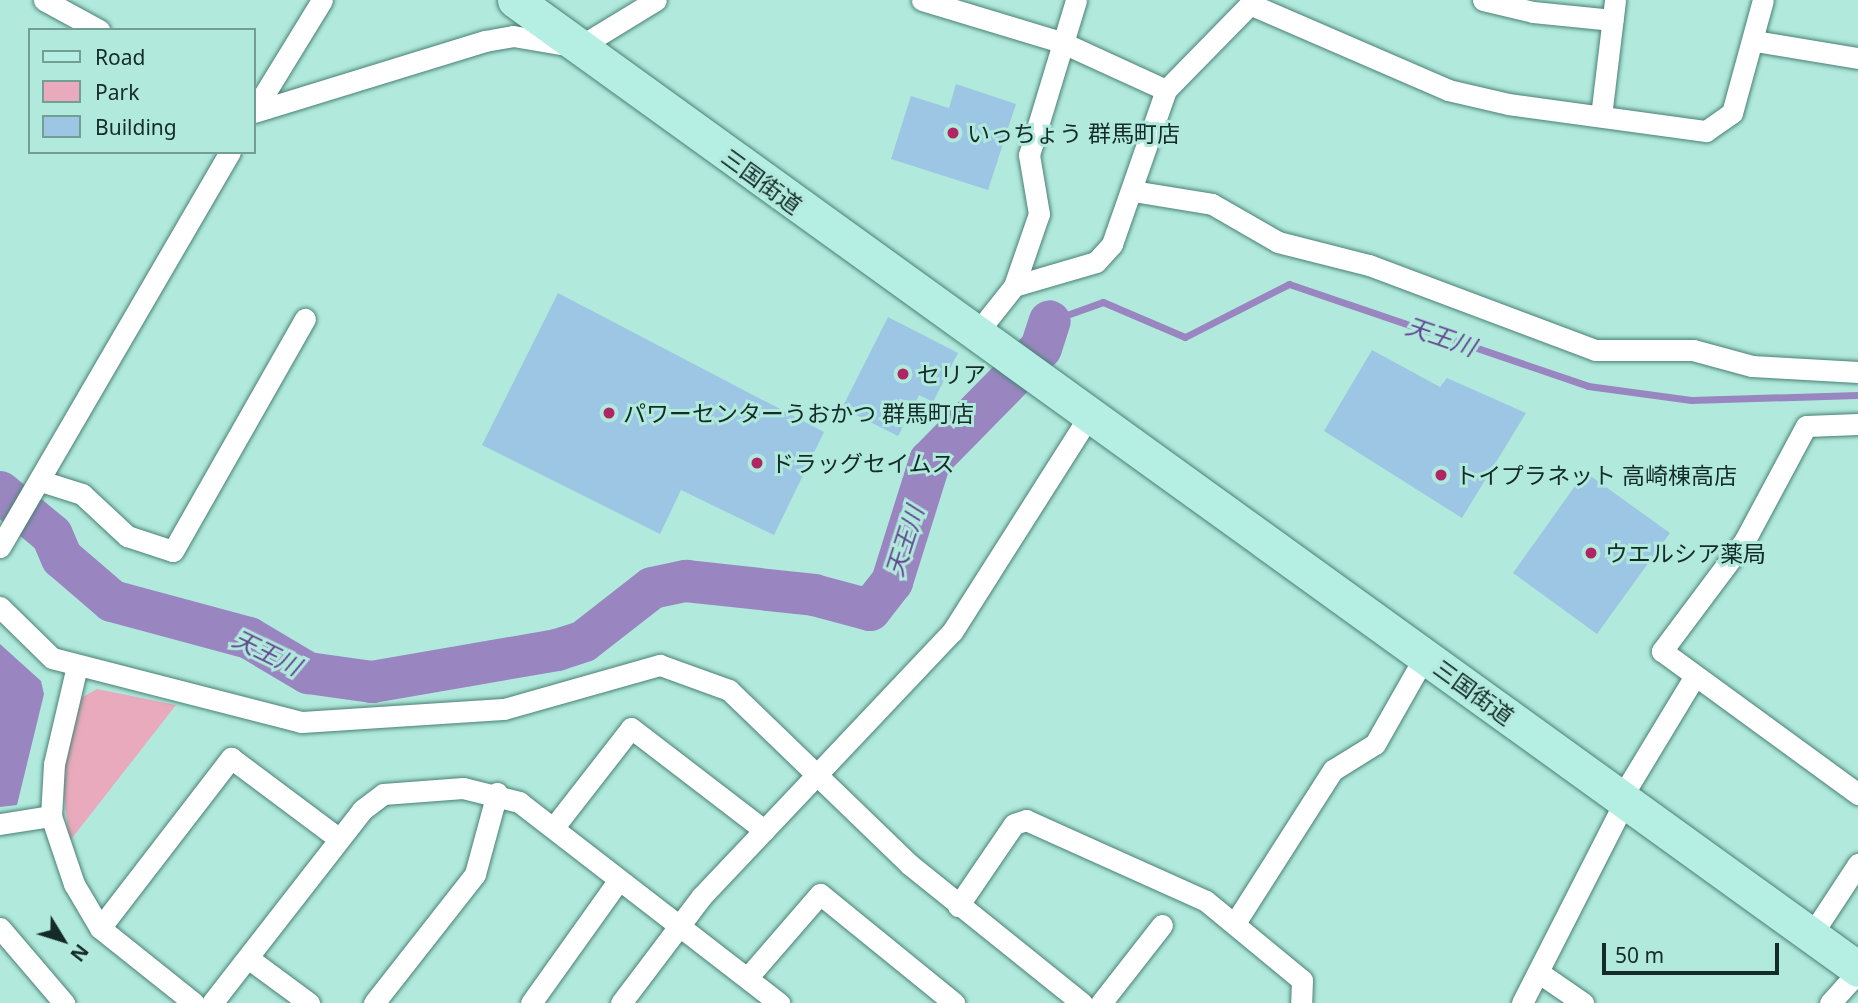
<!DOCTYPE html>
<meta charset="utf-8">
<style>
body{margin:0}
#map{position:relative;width:1858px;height:1003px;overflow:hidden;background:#b1eadd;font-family:"Noto Sans","Noto Sans JP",sans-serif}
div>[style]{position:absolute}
.green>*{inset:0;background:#e8aabc}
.water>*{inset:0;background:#9986c0}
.stream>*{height:7px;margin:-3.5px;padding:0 3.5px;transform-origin:3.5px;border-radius:3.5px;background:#9986c0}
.river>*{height:42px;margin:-21px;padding:0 21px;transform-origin:21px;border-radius:21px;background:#9986c0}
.building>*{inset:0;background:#9cc6e3}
.roads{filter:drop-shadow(0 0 2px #4a8075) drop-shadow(0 0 2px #4a8075)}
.minor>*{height:21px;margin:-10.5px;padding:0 10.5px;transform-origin:10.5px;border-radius:10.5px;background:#fff}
.primary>*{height:35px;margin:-17.5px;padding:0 17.5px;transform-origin:17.5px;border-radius:17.5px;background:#b5efe3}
.dots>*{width:19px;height:19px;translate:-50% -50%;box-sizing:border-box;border:4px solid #b1eadd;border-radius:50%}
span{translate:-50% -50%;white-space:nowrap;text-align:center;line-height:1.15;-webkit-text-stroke:6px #b1eadd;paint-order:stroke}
.poi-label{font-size:23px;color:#142b27}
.left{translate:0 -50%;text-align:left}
.street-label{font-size:23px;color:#142b27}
.water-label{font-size:24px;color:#61468f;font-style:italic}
.legend{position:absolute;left:28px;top:28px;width:228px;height:126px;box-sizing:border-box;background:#b1eadd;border:2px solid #729e94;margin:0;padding:9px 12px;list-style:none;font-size:21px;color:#142b27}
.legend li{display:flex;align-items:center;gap:14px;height:35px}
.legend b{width:35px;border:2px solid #729e94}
.north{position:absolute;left:28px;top:905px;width:70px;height:70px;-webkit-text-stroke:5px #b1eadd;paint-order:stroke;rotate:128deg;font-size:19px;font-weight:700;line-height:28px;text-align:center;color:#142b27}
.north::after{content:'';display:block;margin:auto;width:24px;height:32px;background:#142b27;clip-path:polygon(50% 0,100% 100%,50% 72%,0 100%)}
.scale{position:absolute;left:1602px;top:943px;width:177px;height:32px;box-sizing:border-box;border:4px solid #142b27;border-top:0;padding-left:9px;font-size:21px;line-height:24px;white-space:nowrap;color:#142b27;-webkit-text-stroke:5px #b1eadd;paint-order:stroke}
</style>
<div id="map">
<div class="green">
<div style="clip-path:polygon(97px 689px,176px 705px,69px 842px,62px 775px,81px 698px)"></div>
</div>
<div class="water">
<div style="clip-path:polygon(0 644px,41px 681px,44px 694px,17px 805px,0 807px)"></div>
</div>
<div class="stream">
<div style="left:1050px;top:321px;width:56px;rotate:-19.7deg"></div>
<div style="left:1103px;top:302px;width:89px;rotate:23.1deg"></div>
<div style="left:1185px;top:337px;width:117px;rotate:-27deg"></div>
<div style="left:1289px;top:284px;width:316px;rotate:18.8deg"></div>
<div style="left:1588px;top:386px;width:104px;rotate:7.7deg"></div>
<div style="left:1691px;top:400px;width:167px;rotate:-1.7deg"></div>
</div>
<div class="river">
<div style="left:0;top:492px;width:67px;rotate:39.6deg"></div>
<div style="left:52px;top:535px;width:25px;rotate:67deg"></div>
<div style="left:62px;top:558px;width:66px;rotate:40.7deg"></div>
<div style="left:112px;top:601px;width:142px;rotate:15.1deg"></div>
<div style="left:249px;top:638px;width:69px;rotate:30.7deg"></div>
<div style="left:308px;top:673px;width:65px;rotate:8deg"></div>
<div style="left:372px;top:682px;width:188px;rotate:-9.8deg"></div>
<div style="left:557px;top:650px;width:28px;rotate:-18deg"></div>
<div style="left:584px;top:641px;width:86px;rotate:-37.9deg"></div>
<div style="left:652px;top:588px;width:35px;rotate:-12deg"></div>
<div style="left:686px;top:581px;width:129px;rotate:6.2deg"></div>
<div style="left:814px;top:595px;width:58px;rotate:15deg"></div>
<div style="left:870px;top:610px;width:36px;rotate:-52deg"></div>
<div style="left:892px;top:582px;width:127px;rotate:-72.6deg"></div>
<div style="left:930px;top:461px;width:158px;rotate:-45.5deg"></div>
<div style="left:1041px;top:348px;width:28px;rotate:-72deg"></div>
</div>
<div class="building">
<div style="clip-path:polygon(956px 84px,1016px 104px,988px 190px,891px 159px,911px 96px,949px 108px)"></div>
<div style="clip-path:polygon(558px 293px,824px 432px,774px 535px,681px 490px,660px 534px,482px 445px)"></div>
<div style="clip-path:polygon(888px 317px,958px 353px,933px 402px,919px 395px,898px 436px,842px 408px)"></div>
<div style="clip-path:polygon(1372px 350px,1440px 387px,1447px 378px,1526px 413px,1462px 518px,1324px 431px)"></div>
<div style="clip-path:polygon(1585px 472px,1670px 533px,1597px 634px,1513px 573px)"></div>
</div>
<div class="roads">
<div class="minor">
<div style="left:44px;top:0;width:63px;rotate:28.6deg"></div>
<div style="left:922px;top:0;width:145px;rotate:16.8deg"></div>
<div style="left:1061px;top:42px;width:115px;rotate:24.6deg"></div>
<div style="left:1483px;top:0;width:51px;rotate:13.5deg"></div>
<div style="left:1533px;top:12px;width:80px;rotate:5.7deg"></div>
<div style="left:1252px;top:5px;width:214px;rotate:23.4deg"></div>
<div style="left:1448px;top:90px;width:62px;rotate:13.1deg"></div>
<div style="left:1508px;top:104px;width:200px;rotate:7.8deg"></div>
<div style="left:1706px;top:131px;width:32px;rotate:-35deg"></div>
<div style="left:1732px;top:113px;width:117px;rotate:-74.7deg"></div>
<div style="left:1755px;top:41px;width:104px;rotate:9.4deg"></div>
<div style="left:254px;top:111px;width:130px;rotate:-58.5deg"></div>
<div style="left:254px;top:112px;width:242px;rotate:-17.1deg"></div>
<div style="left:485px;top:41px;width:28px;rotate:-10deg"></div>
<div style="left:513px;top:36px;width:67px;rotate:9.5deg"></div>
<div style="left:579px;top:47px;width:90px;rotate:-31.4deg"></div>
<div style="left:1601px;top:116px;width:117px;rotate:-83.1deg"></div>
<div style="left:1133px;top:191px;width:80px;rotate:9.3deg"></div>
<div style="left:1212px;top:204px;width:76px;rotate:29.9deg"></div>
<div style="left:1278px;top:242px;width:94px;rotate:14.2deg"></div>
<div style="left:1369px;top:265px;width:241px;rotate:20.6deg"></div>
<div style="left:1595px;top:350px;width:98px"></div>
<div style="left:1693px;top:350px;width:61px;rotate:15.2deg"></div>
<div style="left:1752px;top:366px;width:106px;rotate:3.2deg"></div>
<div style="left:1014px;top:286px;width:85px;rotate:-16.3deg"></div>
<div style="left:1096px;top:262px;width:24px;rotate:-48deg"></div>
<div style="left:1112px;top:244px;width:163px;rotate:-70.7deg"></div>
<div style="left:1166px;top:90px;width:126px;rotate:-45.6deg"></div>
<div style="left:976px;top:334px;width:61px;rotate:-51.6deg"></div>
<div style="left:1014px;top:286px;width:76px;rotate:-70.9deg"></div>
<div style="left:1039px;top:214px;width:60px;rotate:-99.6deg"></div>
<div style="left:1029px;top:155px;width:162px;rotate:-73.1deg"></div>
<div style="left:1858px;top:424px;width:52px;rotate:177.8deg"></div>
<div style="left:1806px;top:426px;width:129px;rotate:118.2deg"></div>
<div style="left:1745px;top:540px;width:139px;rotate:126.8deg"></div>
<div style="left:1662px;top:651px;width:243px;rotate:36.1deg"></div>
<div style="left:41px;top:481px;width:43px;rotate:17.6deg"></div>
<div style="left:82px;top:494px;width:62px;rotate:43deg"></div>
<div style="left:127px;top:536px;width:48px;rotate:18.1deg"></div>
<div style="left:173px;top:551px;width:267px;rotate:-60.4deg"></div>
<div style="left:0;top:547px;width:457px;rotate:-59.8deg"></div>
<div style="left:0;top:607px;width:73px;rotate:44.4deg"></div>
<div style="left:52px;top:658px;width:257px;rotate:14.4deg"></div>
<div style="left:301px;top:722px;width:203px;rotate:-3.7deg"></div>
<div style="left:504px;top:709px;width:162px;rotate:-15.8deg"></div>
<div style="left:660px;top:665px;width:73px;rotate:19.9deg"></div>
<div style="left:729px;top:690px;width:250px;rotate:44deg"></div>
<div style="left:909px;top:864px;width:222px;rotate:38.8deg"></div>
<div style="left:77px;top:666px;width:101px;rotate:103.2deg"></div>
<div style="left:54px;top:764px;width:52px;rotate:93.3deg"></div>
<div style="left:51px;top:816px;width:72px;rotate:71.3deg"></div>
<div style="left:74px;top:884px;width:51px;rotate:59.4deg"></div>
<div style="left:100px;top:928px;width:120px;rotate:38.6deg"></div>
<div style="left:1621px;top:798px;width:143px;rotate:-58.8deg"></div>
<div style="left:0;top:824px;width:52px;rotate:-8.9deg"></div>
<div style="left:554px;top:827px;width:125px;rotate:-52.1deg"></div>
<div style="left:631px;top:728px;width:168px;rotate:37.5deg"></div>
<div style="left:958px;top:906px;width:99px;rotate:-55.7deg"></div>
<div style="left:1014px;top:824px;width:13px;rotate:-18deg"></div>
<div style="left:1026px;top:820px;width:197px;rotate:24.2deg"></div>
<div style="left:1206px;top:901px;width:124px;rotate:39.5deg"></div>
<div style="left:1302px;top:980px;width:23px;rotate:92deg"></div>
<div style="left:1235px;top:923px;width:182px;rotate:-57.4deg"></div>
<div style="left:1333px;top:770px;width:49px;rotate:-31.8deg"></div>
<div style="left:1375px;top:744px;width:101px;rotate:-60.4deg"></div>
<div style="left:0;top:928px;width:99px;rotate:49.5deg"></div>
<div style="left:100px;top:928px;width:215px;rotate:-52.4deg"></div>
<div style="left:231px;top:758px;width:134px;rotate:36.8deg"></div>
<div style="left:1812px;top:934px;width:84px;rotate:-56.7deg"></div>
<div style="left:248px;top:958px;width:76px;rotate:36.4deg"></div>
<div style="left:1538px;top:972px;width:55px;rotate:34.6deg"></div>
<div style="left:748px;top:977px;width:110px;rotate:-49.1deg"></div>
<div style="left:820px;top:894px;width:173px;rotate:39.1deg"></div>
<div style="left:212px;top:1003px;width:244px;rotate:-52.1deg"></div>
<div style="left:362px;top:810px;width:26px;rotate:-37deg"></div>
<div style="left:383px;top:794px;width:80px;rotate:-4.3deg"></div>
<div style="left:463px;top:788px;width:58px;rotate:14deg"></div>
<div style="left:519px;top:802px;width:329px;rotate:37.7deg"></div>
<div style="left:374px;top:1003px;width:164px;rotate:-51.9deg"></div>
<div style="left:475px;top:874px;width:84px;rotate:-74.8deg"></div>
<div style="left:531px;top:1003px;width:150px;rotate:-54.5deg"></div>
<div style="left:621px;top:1003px;width:134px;rotate:-52.9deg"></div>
<div style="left:702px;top:896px;width:364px;rotate:-46.6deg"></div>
<div style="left:952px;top:632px;width:256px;rotate:-57.6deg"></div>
<div style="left:1101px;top:1003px;width:99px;rotate:-52deg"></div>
<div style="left:1522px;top:1003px;width:227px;rotate:-63deg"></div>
<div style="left:1830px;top:1003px;width:42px;rotate:-47.9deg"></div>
</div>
<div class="primary">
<div style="left:515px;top:0;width:1656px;rotate:35.81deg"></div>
</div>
</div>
<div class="dots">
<div style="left:953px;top:133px;background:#b02563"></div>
<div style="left:903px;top:374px;background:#b02563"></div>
<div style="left:609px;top:413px;background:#b02563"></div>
<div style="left:757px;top:463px;background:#b02563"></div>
<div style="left:1441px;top:475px;background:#b02563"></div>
<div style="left:1591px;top:553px;background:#b02563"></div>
</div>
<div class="poi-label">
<span class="left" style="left:967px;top:133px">いっちょう 群馬町店</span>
<span class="left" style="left:917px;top:374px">セリア</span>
<span class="left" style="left:623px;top:413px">パワーセンターうおかつ 群馬町店</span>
<span class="left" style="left:771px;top:463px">ドラッグセイムス</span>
<span class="left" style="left:1455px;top:475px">トイプラネット 高崎棟高店</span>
<span class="left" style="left:1605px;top:553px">ウエルシア薬局</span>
</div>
<div class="street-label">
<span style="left:762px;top:181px;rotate:36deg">三国街道</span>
<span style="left:1474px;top:692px;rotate:36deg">三国街道</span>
</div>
<div class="water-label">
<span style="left:1441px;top:336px;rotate:19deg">天王川</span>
<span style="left:904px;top:541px;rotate:-72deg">天王川</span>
<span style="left:267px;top:652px;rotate:26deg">天王川</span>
</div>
<ul class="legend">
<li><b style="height:9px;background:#b5efe3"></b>Road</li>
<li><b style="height:19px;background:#e8aabc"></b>Park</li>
<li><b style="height:19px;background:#9cc6e3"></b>Building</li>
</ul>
<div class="north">N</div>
<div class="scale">50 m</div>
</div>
